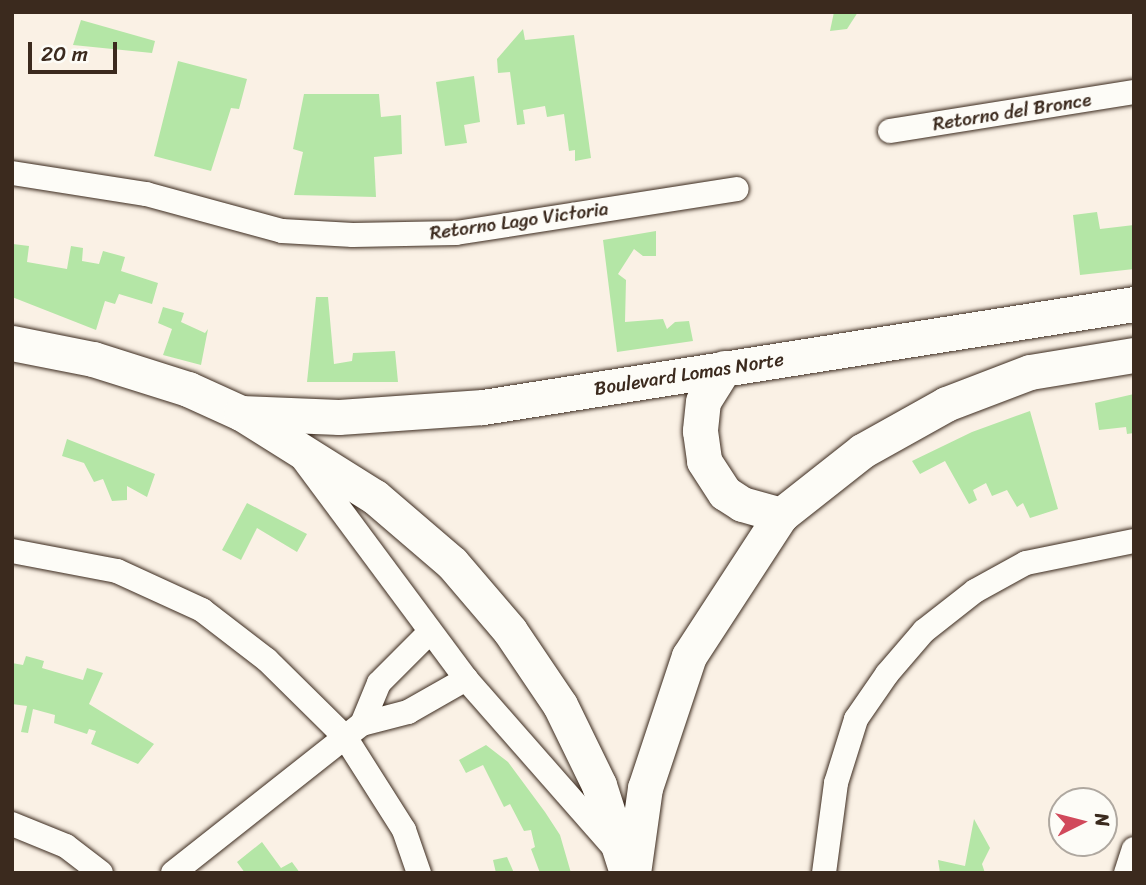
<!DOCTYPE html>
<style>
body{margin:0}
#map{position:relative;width:1146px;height:885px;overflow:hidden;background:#faf1e5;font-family:Sriracha,sans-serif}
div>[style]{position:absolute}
.green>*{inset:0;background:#b4e6a6}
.roads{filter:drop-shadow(0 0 2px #3b2a1e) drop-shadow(0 0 2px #3b2a1e)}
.street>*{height:24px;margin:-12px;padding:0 12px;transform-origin:12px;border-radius:12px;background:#fdfcf7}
.secondary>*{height:35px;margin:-17.5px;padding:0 17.5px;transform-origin:17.5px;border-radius:17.5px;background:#fdfcf7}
span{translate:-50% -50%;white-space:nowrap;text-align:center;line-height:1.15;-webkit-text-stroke:5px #fdfcf7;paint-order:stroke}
.street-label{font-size:19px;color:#3b2a1e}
.frame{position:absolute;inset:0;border:14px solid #3b2a1e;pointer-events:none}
.north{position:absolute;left:1048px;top:787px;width:70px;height:70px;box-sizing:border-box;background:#fdfcf7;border:2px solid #afa8a0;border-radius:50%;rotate:84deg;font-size:19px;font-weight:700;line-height:28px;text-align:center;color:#3b2a1e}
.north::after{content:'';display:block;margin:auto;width:24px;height:32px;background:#d1495b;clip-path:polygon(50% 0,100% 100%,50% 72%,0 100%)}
.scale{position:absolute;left:28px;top:42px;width:89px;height:32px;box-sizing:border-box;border:4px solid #3b2a1e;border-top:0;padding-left:9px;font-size:21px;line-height:24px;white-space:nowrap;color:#3b2a1e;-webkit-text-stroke:5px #fdfcf7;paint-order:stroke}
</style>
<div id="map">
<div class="green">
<div style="clip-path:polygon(834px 12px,858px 12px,847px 29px,830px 31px)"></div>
<div style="clip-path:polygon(81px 20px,155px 41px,152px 53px,73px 45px)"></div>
<div style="clip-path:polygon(523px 29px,525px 40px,574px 35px,591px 158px,575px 161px,575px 150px,569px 151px,564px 114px,547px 117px,545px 106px,523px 110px,525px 124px,517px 125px,510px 72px,498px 73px,497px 59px)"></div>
<div style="clip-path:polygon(178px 61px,247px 79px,239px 109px,231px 108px,211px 171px,154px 156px)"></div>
<div style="clip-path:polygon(474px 76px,480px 122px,464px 125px,467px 143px,445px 146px,436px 82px)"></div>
<div style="clip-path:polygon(304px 94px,379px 94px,381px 117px,401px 115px,402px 154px,374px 157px,376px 197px,294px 195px,303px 152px,293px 149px)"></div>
<div style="clip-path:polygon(1097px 212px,1100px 229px,1134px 225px,1134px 269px,1080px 275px,1073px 215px)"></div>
<div style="clip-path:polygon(656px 231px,656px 256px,643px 256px,634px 249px,618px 274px,626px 280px,625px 322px,663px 319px,667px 329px,675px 322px,689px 321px,693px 341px,617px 352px,603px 240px)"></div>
<div style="clip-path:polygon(13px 244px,29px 246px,27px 262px,67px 269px,71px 246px,83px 248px,82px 261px,99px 264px,103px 251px,125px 257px,121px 271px,158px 283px,152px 304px,119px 294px,115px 304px,105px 301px,96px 330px,12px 297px)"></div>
<div style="clip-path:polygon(316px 297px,328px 297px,334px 364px,352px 361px,353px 353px,395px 351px,398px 382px,307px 382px)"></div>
<div style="clip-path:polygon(163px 307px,184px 313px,181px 322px,205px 333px,208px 329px,201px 365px,163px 355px,172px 329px,158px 323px)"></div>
<div style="clip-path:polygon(1134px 394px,1134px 433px,1127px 434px,1126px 427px,1099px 430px,1095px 403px)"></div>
<div style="clip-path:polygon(1030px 411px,1058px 509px,1030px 518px,1023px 503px,1017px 507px,1007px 490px,992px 496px,986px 483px,973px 490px,977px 500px,969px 504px,945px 461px,920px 474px,912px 461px,972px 432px)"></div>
<div style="clip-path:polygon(67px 439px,155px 474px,147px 497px,127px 486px,127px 500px,112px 501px,103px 479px,94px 482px,84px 463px,62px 456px)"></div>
<div style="clip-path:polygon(247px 503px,307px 534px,297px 552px,257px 528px,241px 560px,222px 550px)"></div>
<div style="clip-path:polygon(26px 656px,44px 661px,42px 668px,83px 680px,87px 668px,103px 673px,89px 704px,154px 744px,138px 764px,91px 744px,96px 731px,89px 729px,87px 734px,54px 723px,55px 715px,33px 709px,28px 733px,21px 732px,27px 706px,12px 704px,12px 663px,23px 665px)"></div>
<div style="clip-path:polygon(486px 745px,508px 762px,545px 812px,560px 835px,571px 873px,540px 873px,531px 849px,535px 847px,531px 830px,524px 831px,510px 804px,504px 807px,483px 765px,466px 773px,459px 760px)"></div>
<div style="clip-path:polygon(974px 819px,990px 848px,982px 864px,985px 873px,940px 873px,938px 860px,965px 866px)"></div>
<div style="clip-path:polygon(262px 842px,281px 868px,292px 862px,300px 873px,245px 873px,237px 862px)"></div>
<div style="clip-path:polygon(507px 857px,514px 873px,496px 873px,493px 860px)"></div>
</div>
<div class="roads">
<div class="street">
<div style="left:890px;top:131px;width:247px;rotate:-9.1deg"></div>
<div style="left:12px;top:173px;width:136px;rotate:8.9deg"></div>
<div style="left:146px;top:194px;width:141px;rotate:15.2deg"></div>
<div style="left:282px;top:231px;width:71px;rotate:3.2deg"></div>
<div style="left:353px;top:235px;width:103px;rotate:-1.1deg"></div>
<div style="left:456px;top:233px;width:284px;rotate:-8.9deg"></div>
<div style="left:302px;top:458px;width:275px;rotate:53.4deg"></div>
<div style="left:466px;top:679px;width:227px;rotate:48.7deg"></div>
<div style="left:12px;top:551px;width:107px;rotate:10.8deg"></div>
<div style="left:117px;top:571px;width:94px;rotate:24.6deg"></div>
<div style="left:202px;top:610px;width:82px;rotate:37.6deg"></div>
<div style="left:267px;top:660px;width:110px;rotate:44.6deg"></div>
<div style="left:345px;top:737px;width:110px;rotate:57.6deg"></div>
<div style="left:404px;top:830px;width:46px;rotate:70.8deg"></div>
<div style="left:362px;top:724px;width:44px;rotate:-67.5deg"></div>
<div style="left:379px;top:683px;width:72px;rotate:-45deg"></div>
<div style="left:12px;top:824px;width:58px;rotate:22.2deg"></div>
<div style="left:66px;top:846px;width:44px;rotate:37.6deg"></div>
<div style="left:173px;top:873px;width:241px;rotate:-38.3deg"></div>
<div style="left:362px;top:724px;width:48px;rotate:-14.6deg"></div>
<div style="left:408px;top:712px;width:67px;rotate:-29.6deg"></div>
<div style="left:824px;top:873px;width:91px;rotate:-82.4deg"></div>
<div style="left:836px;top:783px;width:67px;rotate:-72.6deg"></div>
<div style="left:856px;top:719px;width:55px;rotate:-55.4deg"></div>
<div style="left:887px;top:674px;width:57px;rotate:-49.3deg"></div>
<div style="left:924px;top:631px;width:65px;rotate:-38.1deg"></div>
<div style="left:975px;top:591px;width:58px;rotate:-28.8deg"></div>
<div style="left:1026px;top:563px;width:110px;rotate:-11.5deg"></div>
<div style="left:1126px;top:873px;width:25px;rotate:-72deg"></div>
</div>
<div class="secondary">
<div style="left:12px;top:343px;width:83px;rotate:11.2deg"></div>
<div style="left:93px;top:359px;width:100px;rotate:17.5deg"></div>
<div style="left:188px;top:389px;width:58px;rotate:24.4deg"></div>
<div style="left:241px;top:413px;width:158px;rotate:32.1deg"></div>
<div style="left:375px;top:497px;width:101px;rotate:40.6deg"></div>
<div style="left:452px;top:563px;width:89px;rotate:49.5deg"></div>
<div style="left:510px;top:631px;width:89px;rotate:56deg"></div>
<div style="left:560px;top:705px;width:89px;rotate:64deg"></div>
<div style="left:599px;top:785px;width:92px;rotate:72.3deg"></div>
<div style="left:724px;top:368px;width:39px;rotate:122deg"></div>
<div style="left:703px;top:401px;width:30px;rotate:96deg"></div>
<div style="left:700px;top:431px;width:30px;rotate:82deg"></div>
<div style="left:704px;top:461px;width:38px;rotate:57deg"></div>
<div style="left:725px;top:493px;width:20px;rotate:33deg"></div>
<div style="left:742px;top:504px;width:41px;rotate:15.8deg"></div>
<div style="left:241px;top:413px;width:98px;rotate:2.3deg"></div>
<div style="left:339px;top:417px;width:144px;rotate:-4deg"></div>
<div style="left:483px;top:407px;width:659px;rotate:-8.99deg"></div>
<div style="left:633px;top:873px;width:86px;rotate:-82deg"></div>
<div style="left:645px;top:788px;width:139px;rotate:-71.6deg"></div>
<div style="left:689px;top:656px;width:168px;rotate:-56.9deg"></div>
<div style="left:781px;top:515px;width:103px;rotate:-38.3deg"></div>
<div style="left:862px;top:451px;width:96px;rotate:-29.2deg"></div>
<div style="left:946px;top:404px;width:90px;rotate:-20.9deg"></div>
<div style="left:1030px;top:372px;width:105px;rotate:-9.3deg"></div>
</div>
</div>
<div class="street-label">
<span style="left:1012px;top:112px;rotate:-9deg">Retorno del Bronce</span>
<span style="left:519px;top:221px;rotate:-8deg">Retorno Lago Victoria</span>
<span style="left:689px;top:374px;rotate:-9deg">Boulevard Lomas Norte</span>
</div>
<div class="frame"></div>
<div class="north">N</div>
<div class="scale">20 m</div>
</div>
